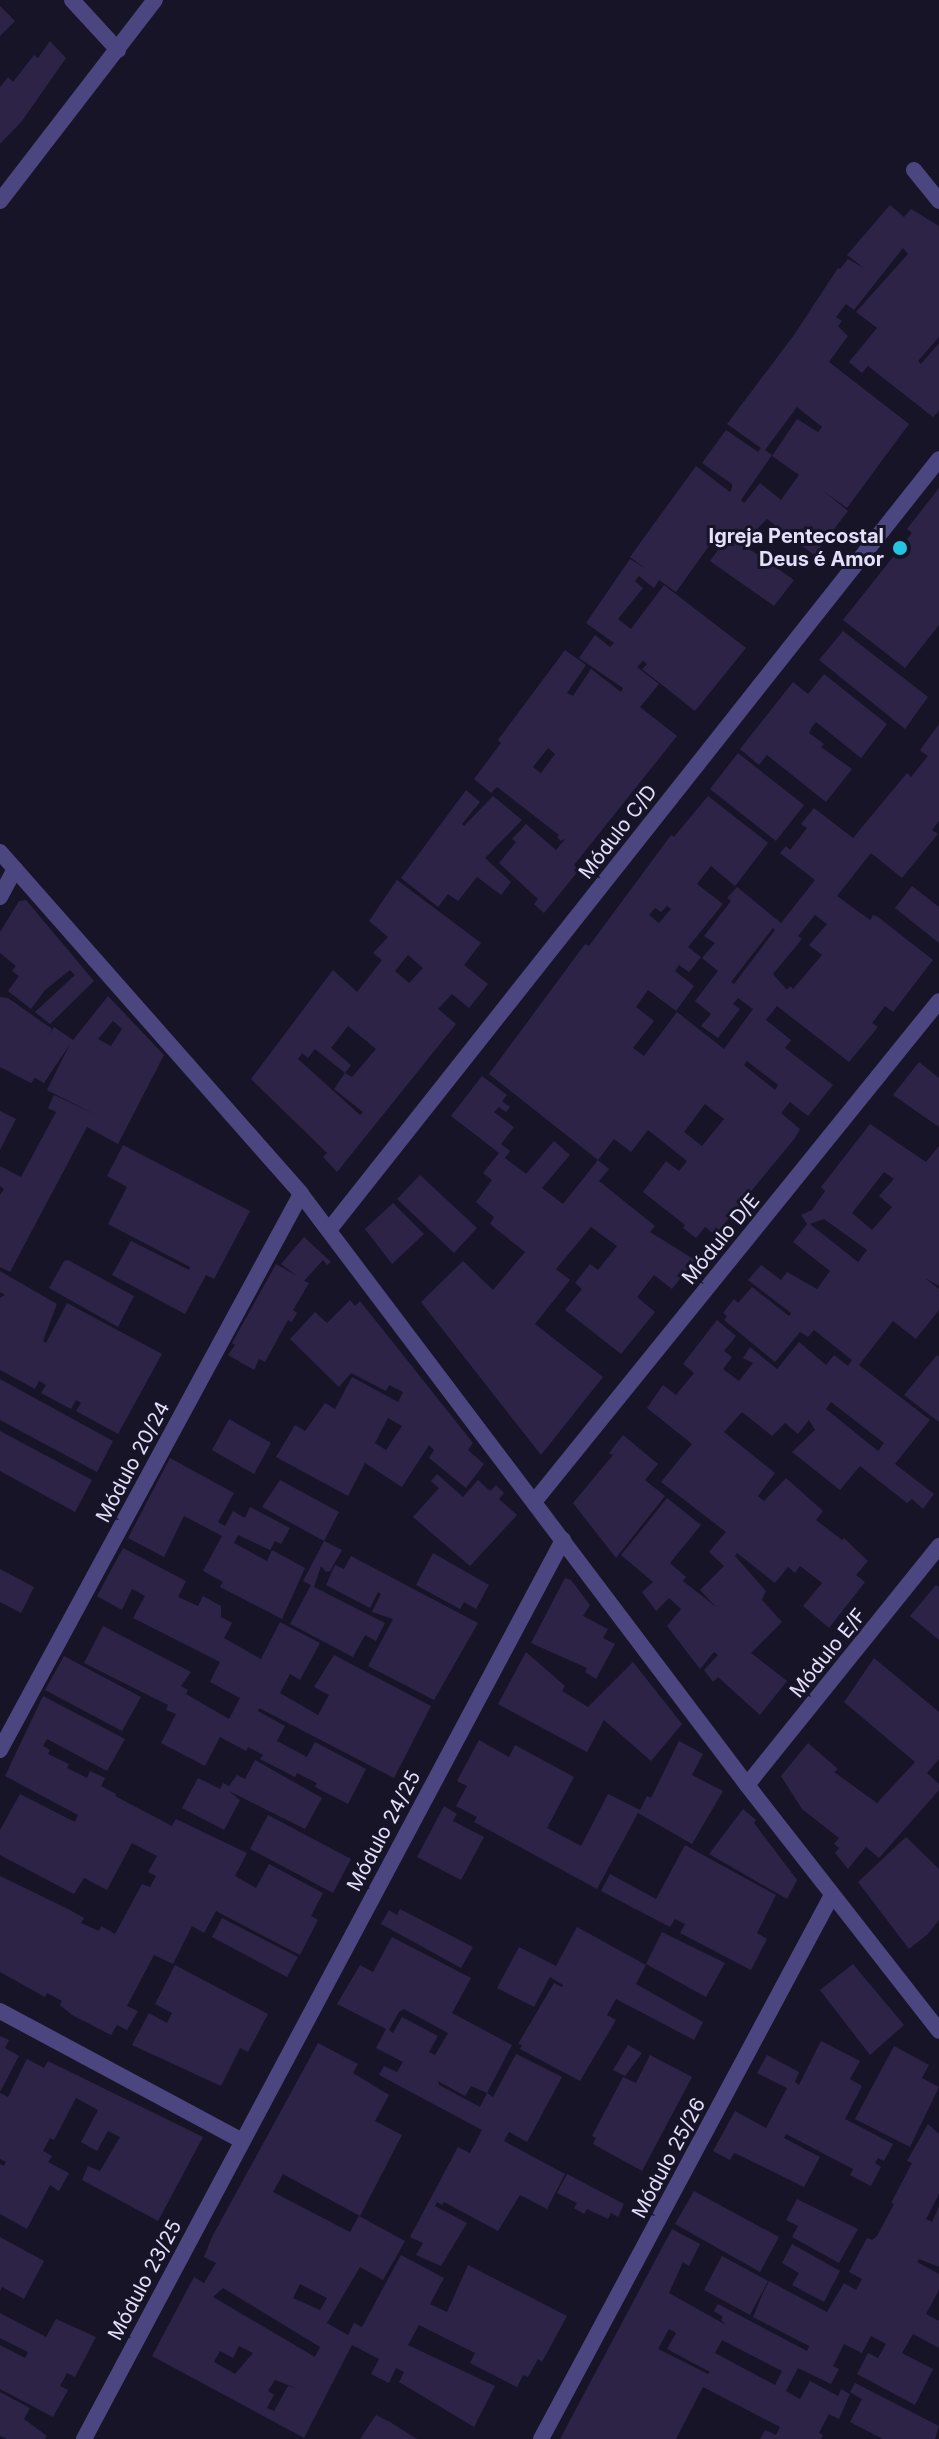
<!DOCTYPE html>
<meta charset="utf-8">
<style>
body{margin:0}
#map{position:relative;width:939px;height:2439px;overflow:hidden;background:#181428;font-family:Inter,sans-serif}
div>[style]{position:absolute}
.building>*{inset:0;background:#2c2346}
.street>*{height:16px;margin:-8px;padding:0 8px;transform-origin:8px;border-radius:8px;background:#4b4680}
.dots>*{width:22px;height:22px;translate:-50% -50%;box-sizing:border-box;border:4px solid #181428;border-radius:50%}
span{translate:-50% -50%;white-space:nowrap;text-align:center;line-height:1.15;-webkit-text-stroke:6px #181428;paint-order:stroke}
.poi-label{font-size:20px;color:#e4dffa;font-weight:700}
.right{translate:-100% -50%;text-align:right}
.street-label{font-size:20px;color:#e4dffa}
</style>
<div id="map">
<div class="building">
<div style="clip-path:polygon(0 6px,15px 21px,0 36px)"></div>
<div style="clip-path:polygon(50px 41px,66px 58px,22px 121px,0 144px,0 87px,8px 77px,13px 82px,34px 55px,38px 58px)"></div>
<div style="clip-path:polygon(evenodd,890px 205px,904px 217px,911px 209px,939px 226px,939px 337px,918px 361px,921px 364px,939px 343px,939px 411px,933px 417px,868px 366px,862px 373px,849px 362px,877px 328px,856px 312px,908px 254px,903px 248px,854px 310px,846px 304px,836px 317px,842px 321px,838px 326px,848px 336px,829px 362px,909px 424px,847px 508px,823px 491px,848px 511px,814px 555px,767px 519px,742px 544px,794px 580px,774px 606px,710px 561px,729px 535px,721px 529px,676px 592px,659px 580px,654px 588px,639px 576px,635px 581px,643px 588px,618px 619px,631px 629px,664px 585px,746px 648px,695px 711px,642px 669px,647px 664px,643px 661px,637px 667px,659px 684px,640px 707px,677px 736px,574px 865px,579px 870px,544px 913px,534px 904px,538px 899px,499px 863px,516px 842px,512px 839px,526px 824px,556px 850px,566px 838px,561px 841px,557px 837px,559px 835px,497px 787px,491px 793px,474px 779px,501px 743px,498px 740px,565px 650px,586px 665px,567px 693px,573px 696px,591px 669px,621px 692px,623px 688px,579px 658px,595px 635px,610px 647px,614px 643px,586px 623px,630px 559px,646px 569px,630px 557px,696px 466px,730px 492px,732px 488px,732px 484px,702px 463px,726px 430px,758px 452px,761px 448px,727px 424px,794px 335px,838px 268px,840px 269px,848px 259px,864px 268px,847px 255px,890px 205px,797px 407px,822px 427px,818px 432px,797px 419px,772px 456px,799px 475px,781px 500px,760px 483px,744px 503px,741px 500px,772px 455px,765px 450px,797px 407px,890px 205px,548px 748px,555px 754px,541px 773px,533px 767px,548px 748px)"></div>
<div style="clip-path:polygon(939px 488px,939px 625px,905px 668px,843px 620px,912px 533px,907px 529px)"></div>
<div style="clip-path:polygon(843px 631px,928px 697px,905px 729px,819px 660px)"></div>
<div style="clip-path:polygon(824px 674px,887px 724px,861px 758px,816px 722px,812px 727px,809px 733px,824px 744px,821px 747px,852px 769px,826px 802px,767px 755px,759px 765px,740px 749px,793px 682px,808px 694px)"></div>
<div style="clip-path:polygon(evenodd,939px 724px,939px 821px,932px 830px,938px 834px,902px 878px,871px 853px,837px 896px,870px 920px,873px 915px,878px 917px,933px 960px,893px 1012px,885px 1006px,872px 1023px,878px 1027px,849px 1062px,777px 1006px,766px 1020px,791px 1040px,785px 1048px,833px 1085px,808px 1116px,790px 1102px,781px 1113px,800px 1129px,795px 1138px,715px 1235px,705px 1227px,696px 1238px,683px 1228px,685px 1225px,643px 1192px,666px 1161px,679px 1171px,687px 1161px,648px 1130px,631px 1152px,614px 1139px,598px 1160px,609px 1169px,599px 1181px,655px 1226px,650px 1232px,695px 1260px,672px 1289px,654px 1275px,637px 1297px,655px 1312px,621px 1354px,565px 1310px,582px 1289px,575px 1283px,590px 1264px,598px 1270px,617px 1246px,591px 1227px,556px 1269px,570px 1280px,535px 1324px,603px 1377px,541px 1455px,421px 1302px,463px 1261px,493px 1290px,525px 1252px,490px 1224px,494px 1217px,476px 1202px,492px 1180px,483px 1173px,499px 1153px,451px 1116px,482px 1076px,507px 1095px,502px 1101px,510px 1107px,506px 1112px,499px 1107px,494px 1112px,514px 1127px,501px 1144px,510px 1151px,505px 1158px,526px 1174px,554px 1141px,570px 1155px,542px 1188px,563px 1204px,598px 1160px,489px 1074px,585px 944px,589px 946px,671px 835px,674px 837px,708px 796px,768px 843px,735px 886px,711px 866px,697px 884px,723px 904px,688px 947px,701px 957px,689px 972px,679px 965px,675px 971px,694px 986px,676px 1011px,648px 990px,636px 1007px,654px 1021px,633px 1048px,644px 1056px,677px 1012px,724px 1049px,753px 1009px,738px 998px,733px 1004px,740px 1009px,718px 1038px,701px 1026px,711px 1014px,695px 1001px,718px 971px,702px 958px,715px 943px,704px 936px,731px 901px,727px 898px,737px 887px,781px 923px,815px 880px,780px 853px,786px 846px,790px 850px,807px 828px,801px 824px,814px 808px,853px 838px,907px 773px,911px 777px,928px 756px,920px 750px,939px 724px,667px 906px,671px 909px,659px 923px,649px 915px,655px 908px,661px 912px,667px 906px,939px 724px,815px 915px,827px 924px,809px 945px,822px 955px,793px 989px,790px 986px,787px 990px,773px 974px,802px 939px,798px 936px,815px 915px,939px 724px,773px 928px,775px 930px,734px 984px,731px 982px,773px 928px,939px 724px,747px 1061px,778px 1085px,775px 1090px,744px 1065px,747px 1061px,939px 724px,705px 1104px,724px 1119px,702px 1146px,684px 1132px,705px 1104px)"></div>
<div style="clip-path:polygon(738px 753px,804px 805px,776px 841px,710px 789px)"></div>
<div style="clip-path:polygon(466px 790px,480px 802px,462px 824px,464px 826px,493px 796px,522px 820px,485px 858px,511px 882px,501px 895px,477px 877px,458px 901px,448px 894px,438px 907px,401px 878px)"></div>
<div style="clip-path:polygon(evenodd,397px 880px,481px 943px,464px 965px,488px 984px,469px 1008px,452px 994px,438px 1009px,456px 1024px,337px 1172px,323px 1157px,327px 1153px,251px 1079px,333px 970px,357px 992px,382px 960px,373px 953px,388px 937px,369px 921px,397px 880px,408px 955px,423px 968px,409px 983px,395px 971px,408px 955px,397px 880px,348px 1026px,376px 1049px,352px 1077px,345px 1073px,334px 1089px,363px 1112px,360px 1115px,298px 1059px,302px 1053px,308px 1058px,315px 1049px,345px 1073px,351px 1065px,331px 1048px,348px 1026px)"></div>
<div style="clip-path:polygon(912px 886px,939px 907px,939px 943px,895px 908px)"></div>
<div style="clip-path:polygon(26px 900px,94px 981px,50px 1024px,35px 1012px,75px 975px,70px 970px,45px 990px,31px 1009px,8px 991px,19px 976px,12px 971px,16px 966px,0 953px,0 932px,19px 901px)"></div>
<div style="clip-path:polygon(evenodd,108px 996px,164px 1055px,118px 1144px,87px 1127px,10px 1272px,0 1267px,0 1195px,4px 1189px,0 1186px,0 1166px,21px 1177px,56px 1112px,48px 1108px,54px 1095px,94px 1114px,47px 1090px,70px 1044px,44px 1083px,35px 1078px,31px 1083px,0 1067px,0 997px,8px 998px,52px 1029px,48px 1036px,54px 1027px,73px 1040px,108px 996px,113px 1021px,122px 1029px,111px 1046px,98px 1039px,113px 1021px)"></div>
<div style="clip-path:polygon(919px 1062px,939px 1078px,939px 1127px,893px 1095px)"></div>
<div style="clip-path:polygon(0 1111px,16px 1119px,0 1150px)"></div>
<div style="clip-path:polygon(evenodd,870px 1124px,926px 1162px,939px 1146px,939px 1286px,925px 1278px,939px 1289px,939px 1310px,916px 1339px,893px 1321px,859px 1365px,930px 1420px,895px 1464px,934px 1494px,923px 1509px,912px 1499px,907px 1503px,860px 1466px,840px 1490px,792px 1452px,815px 1430px,809px 1420px,798px 1434px,785px 1423px,772px 1436px,742px 1412px,724px 1432px,775px 1473px,758px 1496px,764px 1501px,786px 1478px,823px 1511px,816px 1520px,842px 1540px,844px 1538px,868px 1561px,856px 1575px,865px 1582px,829px 1628px,803px 1606px,822px 1583px,800px 1566px,795px 1573px,788px 1567px,775px 1583px,737px 1553px,735px 1556px,766px 1591px,762px 1600px,782px 1622px,751px 1653px,787px 1681px,760px 1715px,718px 1677px,713px 1682px,704px 1670px,718px 1655px,714px 1652px,700px 1669px,667px 1626px,681px 1609px,669px 1598px,656px 1611px,642px 1592px,653px 1582px,621px 1555px,667px 1498px,701px 1525px,670px 1563px,686px 1577px,683px 1581px,716px 1607px,700px 1590px,724px 1566px,709px 1552px,726px 1532px,661px 1482px,692px 1444px,647px 1408px,663px 1385px,676px 1395px,694px 1373px,683px 1364px,717px 1320px,736px 1336px,724px 1351px,732px 1357px,723px 1369px,739px 1381px,753px 1363px,743px 1358px,750px 1347px,777px 1369px,799px 1342px,826px 1365px,834px 1355px,848px 1366px,852px 1360px,814px 1330px,808px 1337px,800px 1332px,775px 1362px,724px 1320px,727px 1316px,723px 1313px,734px 1299px,738px 1303px,752px 1287px,789px 1316px,791px 1313px,748px 1280px,761px 1265px,781px 1280px,787px 1272px,817px 1289px,830px 1271px,793px 1242px,807px 1224px,801px 1215px,812px 1210px,825px 1191px,821px 1187px,870px 1124px,884px 1172px,894px 1179px,879px 1196px,892px 1207px,872px 1230px,852px 1213px,884px 1172px,870px 1124px,824px 1219px,867px 1250px,858px 1262px,810px 1224px,824px 1219px,870px 1124px,831px 1402px,884px 1443px,878px 1451px,826px 1409px,831px 1402px)"></div>
<div style="clip-path:polygon(123px 1145px,250px 1211px,214px 1279px,206px 1275px,185px 1314px,112px 1275px,131px 1241px,189px 1270px,190px 1267px,108px 1224px,127px 1187px,107px 1176px)"></div>
<div style="clip-path:polygon(420px 1175px,477px 1228px,454px 1253px,397px 1199px)"></div>
<div style="clip-path:polygon(393px 1203px,424px 1234px,392px 1264px,365px 1229px)"></div>
<div style="clip-path:polygon(304px 1237px,331px 1262px,327px 1265px,323px 1260px,304px 1281px,309px 1283px,293px 1310px,297px 1313px,292px 1322px,288px 1320px,265px 1362px,259px 1359px,254px 1370px,228px 1355px,235px 1345px,232px 1343px,276px 1264px,297px 1276px,281px 1264px)"></div>
<div style="clip-path:polygon(68px 1260px,134px 1296px,118px 1327px,49px 1288px,64px 1261px)"></div>
<div style="clip-path:polygon(0 1271px,57px 1304px,43px 1341px,46px 1343px,67px 1303px,162px 1354px,118px 1434px,76px 1411px,81px 1403px,76px 1400px,71px 1409px,41px 1393px,46px 1385px,39px 1381px,35px 1389px,0 1370px,0 1298px,5px 1295px,0 1292px)"></div>
<div style="clip-path:polygon(evenodd,350px 1300px,355px 1306px,360px 1301px,473px 1443px,468px 1450px,484px 1464px,466px 1488px,429px 1458px,434px 1450px,429px 1445px,402px 1487px,365px 1463px,348px 1496px,276px 1457px,295px 1425px,305px 1431px,325px 1403px,335px 1409px,352px 1377px,398px 1402px,403px 1392px,389px 1385px,386px 1391px,351px 1373px,339px 1387px,290px 1339px,315px 1312px,327px 1323px,350px 1300px,388px 1418px,402px 1426px,386px 1450px,375px 1443px,388px 1418px)"></div>
<div style="clip-path:polygon(937px 1355px,939px 1357px,939px 1422px,904px 1395px)"></div>
<div style="clip-path:polygon(0 1379px,113px 1441px,97px 1472px,0 1420px)"></div>
<div style="clip-path:polygon(229px 1419px,271px 1443px,254px 1474px,212px 1450px)"></div>
<div style="clip-path:polygon(0 1431px,92px 1480px,75px 1512px,0 1471px)"></div>
<div style="clip-path:polygon(623px 1435px,658px 1464px,645px 1480px,665px 1496px,616px 1558px,573px 1503px,613px 1455px,609px 1453px)"></div>
<div style="clip-path:polygon(170px 1458px,234px 1493px,218px 1522px,225px 1526px,233px 1511px,245px 1518px,250px 1507px,290px 1528px,281px 1544px,275px 1541px,270px 1550px,238px 1535px,234px 1543px,267px 1561px,272px 1550px,305px 1568px,282px 1619px,220px 1587px,223px 1582px,203px 1571px,222px 1536px,184px 1516px,164px 1557px,128px 1538px)"></div>
<div style="clip-path:polygon(437px 1474px,463px 1497px,478px 1480px,490px 1491px,496px 1485px,504px 1493px,499px 1499px,517px 1515px,470px 1566px,413px 1517px,439px 1488px,431px 1481px)"></div>
<div style="clip-path:polygon(280px 1480px,339px 1512px,324px 1541px,342px 1550px,330px 1571px,326px 1572px,321px 1566px,314px 1587px,385px 1623px,376px 1641px,365px 1635px,353px 1657px,290px 1624px,311px 1585px,303px 1581px,324px 1541px,262px 1507px)"></div>
<div style="clip-path:polygon(123px 1548px,186px 1581px,178px 1597px,198px 1606px,203px 1596px,221px 1606px,221px 1617px,232px 1623px,224px 1638px,261px 1659px,280px 1622px,320px 1643px,300px 1680px,290px 1674px,280px 1693px,318px 1715px,329px 1695px,314px 1687px,334px 1655px,431px 1706px,394px 1778px,259px 1708px,258px 1711px,285px 1726px,277px 1741px,307px 1757px,315px 1742px,366px 1769px,348px 1804px,315px 1787px,317px 1783px,297px 1773px,295px 1777px,260px 1759px,263px 1755px,248px 1747px,246px 1751px,220px 1737px,205px 1766px,161px 1743px,176px 1714px,166px 1710px,168px 1705px,84px 1663px,103px 1626px,191px 1672px,181px 1686px,188px 1690px,186px 1694px,229px 1719px,240px 1698px,210px 1682px,220px 1662px,133px 1618px,145px 1596px,132px 1589px,122px 1610px,97px 1596px)"></div>
<div style="clip-path:polygon(433px 1553px,489px 1585px,476px 1609px,464px 1602px,460px 1609px,416px 1585px)"></div>
<div style="clip-path:polygon(351px 1556px,478px 1623px,434px 1700px,368px 1666px,393px 1619px,372px 1612px,381px 1594px,378px 1592px,370px 1608px,326px 1585px,335px 1565px,344px 1569px)"></div>
<div style="clip-path:polygon(0 1569px,34px 1587px,21px 1613px,0 1602px)"></div>
<div style="clip-path:polygon(565px 1578px,571px 1580px,590px 1605px,583px 1616px,608px 1629px,603px 1638px,615px 1644px,596px 1679px,585px 1672px,587px 1668px,531px 1643px)"></div>
<div style="clip-path:polygon(936px 1585px,939px 1587px,939px 1640px,910px 1616px)"></div>
<div style="clip-path:polygon(526px 1652px,565px 1686px,562px 1691px,588px 1707px,633px 1662px,682px 1724px,651px 1761px,604px 1720px,587px 1752px,498px 1704px)"></div>
<div style="clip-path:polygon(64px 1656px,141px 1697px,122px 1731px,45px 1690px)"></div>
<div style="clip-path:polygon(874px 1658px,939px 1712px,939px 1759px,927px 1773px,939px 1784px,939px 1790px,879px 1858px,866px 1847px,848px 1869px,835px 1853px,839px 1848px,834px 1844px,839px 1838px,802px 1809px,781px 1776px,808px 1743px,838px 1769px,834px 1772px,877px 1803px,915px 1762px,844px 1702px)"></div>
<div style="clip-path:polygon(43px 1696px,125px 1739px,107px 1771px,47px 1739px,43px 1746px,50px 1750px,48px 1754px,69px 1764px,67px 1768px,87px 1778px,90px 1771px,105px 1778px,101px 1786px,116px 1794px,115px 1796px,172px 1826px,176px 1819px,247px 1853px,235px 1876px,256px 1888px,269px 1864px,323px 1893px,311px 1916px,318px 1920px,300px 1955px,216px 1911px,204px 1933px,192px 1926px,173px 1964px,154px 1955px,127px 2006px,138px 2011px,127px 2030px,117px 2025px,111px 2035px,72px 2015px,60px 2005px,62px 2001px,47px 1993px,45px 1997px,0 1972px,0 1876px,68px 1909px,84px 1918px,81px 1923px,99px 1931px,101px 1926px,115px 1934px,142px 1884px,150px 1887px,156px 1876px,148px 1872px,157px 1856px,132px 1843px,107px 1890px,84px 1878px,74px 1894px,0 1855px,0 1830px,20px 1794px,75px 1822px,78px 1815px,5px 1776px)"></div>
<div style="clip-path:polygon(479px 1740px,509px 1757px,515px 1745px,574px 1777px,547px 1828px,581px 1846px,608px 1794px,640px 1810px,647px 1796px,651px 1798px,679px 1741px,703px 1754px,692px 1775px,723px 1791px,692px 1844px,638px 1813px,597px 1889px,474px 1822px,477px 1817px,456px 1806px,467px 1786px,457px 1781px)"></div>
<div style="clip-path:polygon(255px 1760px,322px 1798px,305px 1829px,229px 1791px,240px 1800px,224px 1830px,182px 1808px,198px 1778px,220px 1789px,223px 1783px,229px 1786px,237px 1775px,245px 1779px)"></div>
<div style="clip-path:polygon(444px 1806px,457px 1814px,453px 1821px,484px 1837px,461px 1880px,417px 1857px)"></div>
<div style="clip-path:polygon(743px 1809px,756px 1820px,754px 1823px,797px 1880px,787px 1899px,709px 1854px)"></div>
<div style="clip-path:polygon(268px 1815px,351px 1859px,333px 1893px,250px 1849px)"></div>
<div style="clip-path:polygon(906px 1837px,939px 1869px,939px 1920px,928px 1934px,909px 1949px,858px 1882px)"></div>
<div style="clip-path:polygon(685px 1845px,776px 1895px,757px 1933px,767px 1939px,751px 1970px,680px 1933px,685px 1924px,675px 1919px,670px 1927px,601px 1891px,610px 1874px,656px 1899px)"></div>
<div style="clip-path:polygon(400px 1909px,473px 1947px,461px 1968px,381px 1924px,389px 1910px,397px 1915px)"></div>
<div style="clip-path:polygon(222px 1918px,298px 1957px,287px 1977px,212px 1937px)"></div>
<div style="clip-path:polygon(577px 1927px,646px 1965px,636px 1984px,703px 2022px,694px 2040px,616px 1999px,607px 2015px,616px 2020px,580px 2081px,520px 2049px,522px 2045px,518px 2044px,554px 1983px,562px 1987px,563px 1985px,550px 1977px,534px 2007px,497px 1988px,519px 1947px,556px 1966px)"></div>
<div style="clip-path:polygon(662px 1932px,725px 1963px,706px 1997px,646px 1964px)"></div>
<div style="clip-path:polygon(evenodd,392px 1937px,471px 1978px,452px 2013px,512px 2045px,487px 2093px,471px 2086px,465px 2096px,438px 2081px,439px 2085px,480px 2107px,487px 2093px,493px 2097px,516px 2054px,562px 2077px,527px 2142px,509px 2132px,504px 2141px,565px 2174px,547px 2209px,520px 2195px,498px 2231px,444px 2202px,442px 2205px,437px 2202px,435px 2206px,467px 2223px,441px 2266px,416px 2255px,423px 2243px,410px 2237px,458px 2147px,470px 2153px,482px 2130px,379px 2075px,384px 2066px,397px 2072px,403px 2062px,376px 2048px,386px 2029px,337px 2004px,360px 1965px,373px 1972px,392px 1937px,404px 2009px,448px 2033px,435px 2055px,429px 2052px,438px 2036px,402px 2017px,393px 2033px,389px 2030px,399px 2012px,404px 2009px)"></div>
<div style="clip-path:polygon(853px 1964px,904px 2025px,870px 2055px,820px 1990px)"></div>
<div style="clip-path:polygon(175px 1965px,268px 2014px,248px 2052px,240px 2048px,221px 2086px,132px 2045px,149px 2013px,167px 2023px,172px 2013px,155px 2004px)"></div>
<div style="clip-path:polygon(0 2036px,9px 2040px,5px 2048px,19px 2056px,0 2092px)"></div>
<div style="clip-path:polygon(821px 2041px,860px 2061px,850px 2079px,862px 2086px,845px 2119px,893px 2144px,884px 2161px,878px 2158px,875px 2163px,881px 2167px,871px 2186px,850px 2175px,853px 2169px,786px 2134px,784px 2138px,820px 2157px,804px 2187px,741px 2156px,734px 2153px,730px 2160px,713px 2151px,735px 2111px,766px 2128px,787px 2088px,757px 2073px,767px 2055px,799px 2072px,795px 2082px,799px 2085px)"></div>
<div style="clip-path:polygon(evenodd,318px 2043px,358px 2064px,353px 2073px,389px 2095px,375px 2121px,402px 2135px,360px 2216px,283px 2174px,273px 2192px,350px 2232px,359px 2216px,405px 2241px,383px 2280px,360px 2267px,327px 2323px,348px 2335px,354px 2323px,362px 2327px,401px 2255px,444px 2278px,430px 2304px,447px 2312px,468px 2265px,567px 2316px,542px 2362px,538px 2359px,528px 2377px,523px 2375px,517px 2387px,470px 2363px,475px 2353px,419px 2325px,408px 2345px,495px 2386px,474px 2427px,399px 2382px,404px 2372px,396px 2368px,389px 2383px,371px 2374px,379px 2359px,352px 2345px,304px 2438px,152px 2356px,194px 2277px,204px 2283px,216px 2263px,204px 2257px,212px 2237px,318px 2043px,300px 2284px,327px 2298px,320px 2310px,293px 2298px,300px 2284px,318px 2043px,223px 2288px,320px 2347px,315px 2357px,213px 2297px,223px 2288px,318px 2043px,239px 2346px,253px 2353px,235px 2374px,214px 2362px,220px 2351px,233px 2358px,239px 2346px,318px 2043px,275px 2380px,298px 2389px,288px 2386px,274px 2411px,267px 2408px,274px 2395px,268px 2391px,275px 2380px)"></div>
<div style="clip-path:polygon(628px 2045px,642px 2053px,625px 2076px,613px 2070px)"></div>
<div style="clip-path:polygon(894px 2046px,929px 2065px,922px 2078px,939px 2087px,910px 2147px,855px 2119px)"></div>
<div style="clip-path:polygon(650px 2055px,692px 2077px,642px 2171px,593px 2144px,596px 2138px,592px 2136px,623px 2077px,636px 2083px)"></div>
<div style="clip-path:polygon(27px 2059px,44px 2068px,48px 2061px,203px 2137px,158px 2221px,82px 2180px,88px 2166px,100px 2171px,120px 2137px,108px 2131px,97px 2151px,81px 2142px,98px 2110px,76px 2098px,54px 2140px,50px 2138px,43px 2151px,52px 2156px,48px 2162px,69px 2173px,59px 2191px,50px 2185px,27px 2229px,0 2214px,0 2164px,4px 2166px,6px 2162px,0 2159px,0 2093px,8px 2097px)"></div>
<div style="clip-path:polygon(evenodd,928px 2124px,939px 2134px,939px 2194px,926px 2219px,932px 2222px,939px 2206px,939px 2267px,919px 2259px,917px 2262px,939px 2274px,939px 2290px,926px 2314px,939px 2321px,939px 2348px,913px 2334px,902px 2353px,933px 2369px,915px 2405px,857px 2374px,868px 2353px,878px 2358px,886px 2344px,871px 2336px,862px 2353px,844px 2344px,833px 2366px,839px 2369px,831px 2384px,798px 2368px,786px 2391px,800px 2399px,810px 2381px,838px 2396px,841px 2389px,850px 2394px,839px 2419px,829px 2414px,819px 2433px,823px 2435px,821px 2439px,760px 2439px,765px 2430px,776px 2435px,780px 2427px,703px 2387px,676px 2439px,560px 2439px,672px 2229px,700px 2244px,689px 2266px,683px 2262px,669px 2293px,726px 2325px,721px 2320px,723px 2317px,714px 2311px,718px 2304px,807px 2351px,809px 2346px,753px 2317px,763px 2293px,769px 2281px,827px 2312px,844px 2283px,856px 2290px,862px 2279px,849px 2272px,867px 2238px,872px 2240px,877px 2236px,894px 2204px,891px 2203px,912px 2163px,907px 2161px,928px 2124px,669px 2329px,676px 2333px,667px 2349px,710px 2372px,708px 2374px,658px 2349px,669px 2329px,928px 2124px,722px 2340px,782px 2371px,775px 2385px,715px 2353px,722px 2340px)"></div>
<div style="clip-path:polygon(567px 2174px,624px 2204px,618px 2217px,611px 2213px,608px 2219px,587px 2209px,584px 2214px,574px 2208px,577px 2203px,557px 2193px)"></div>
<div style="clip-path:polygon(694px 2191px,779px 2237px,760px 2272px,675px 2224px)"></div>
<div style="clip-path:polygon(797px 2199px,858px 2229px,839px 2263px,792px 2237px,798px 2226px,786px 2220px)"></div>
<div style="clip-path:polygon(0 2237px,44px 2261px,24px 2299px,2px 2287px,0 2291px)"></div>
<div style="clip-path:polygon(792px 2244px,840px 2271px,824px 2302px,792px 2285px,799px 2273px,782px 2263px)"></div>
<div style="clip-path:polygon(722px 2256px,768px 2281px,750px 2315px,704px 2290px)"></div>
<div style="clip-path:polygon(0 2313px,46px 2337px,56px 2319px,96px 2337px,75px 2377px,67px 2373px,60px 2386px,68px 2390px,53px 2417px,0 2389px,0 2345px,25px 2358px,28px 2352px,0 2338px)"></div>
<div style="clip-path:polygon(855px 2383px,939px 2426px,935px 2439px,883px 2439px,850px 2422px,862px 2399px,850px 2392px)"></div>
<div style="clip-path:polygon(0 2392px,30px 2408px,24px 2419px,47px 2436px,45px 2439px,7px 2439px,0 2436px)"></div>
<div style="clip-path:polygon(376px 2415px,390px 2422px,417px 2439px,360px 2439px)"></div>
</div>
<div class="street">
<div style="left:72px;top:0;width:68px;rotate:47.4deg"></div>
<div style="left:914px;top:170px;width:40px;rotate:51deg"></div>
<div style="left:0;top:201px;width:254px;rotate:-52.4deg"></div>
<div style="left:0;top:852px;width:456px;rotate:48.6deg"></div>
<div style="left:301px;top:1194px;width:740px;rotate:52.96deg"></div>
<div style="left:747px;top:1785px;width:312px;rotate:52deg"></div>
<div style="left:0;top:897px;width:32px;rotate:-62deg"></div>
<div style="left:329px;top:1230px;width:983px;rotate:-51.65deg"></div>
<div style="left:534px;top:1502px;width:644px;rotate:-51.05deg"></div>
<div style="left:0;top:1750px;width:632px;rotate:-61.57deg"></div>
<div style="left:747px;top:1785px;width:307px;rotate:-51.2deg"></div>
<div style="left:0;top:2011px;width:273px;rotate:28.2deg"></div>
<div style="left:84px;top:2439px;width:1019px;rotate:-61.95deg"></div>
<div style="left:541px;top:2439px;width:617px;rotate:-61.86deg"></div>
</div>
<div class="dots">
<div style="left:900px;top:548px;background:#25c4e0"></div>
</div>
<div class="poi-label">
<span class="right" style="left:884px;top:548px">Igreja Pentecostal<br>Deus é Amor</span>
</div>
<div class="street-label">
<span style="left:618px;top:832px;rotate:-52deg">Módulo C/D</span>
<span style="left:721px;top:1239px;rotate:-51deg">Módulo D/E</span>
<span style="left:133px;top:1462px;rotate:-62deg">Módulo 20/24</span>
<span style="left:828px;top:1653px;rotate:-51deg">Módulo E/F</span>
<span style="left:384px;top:1831px;rotate:-62deg">Módulo 24/25</span>
<span style="left:669px;top:2158px;rotate:-62deg">Módulo 25/26</span>
<span style="left:145px;top:2280px;rotate:-62deg">Módulo 23/25</span>
</div>
</div>
